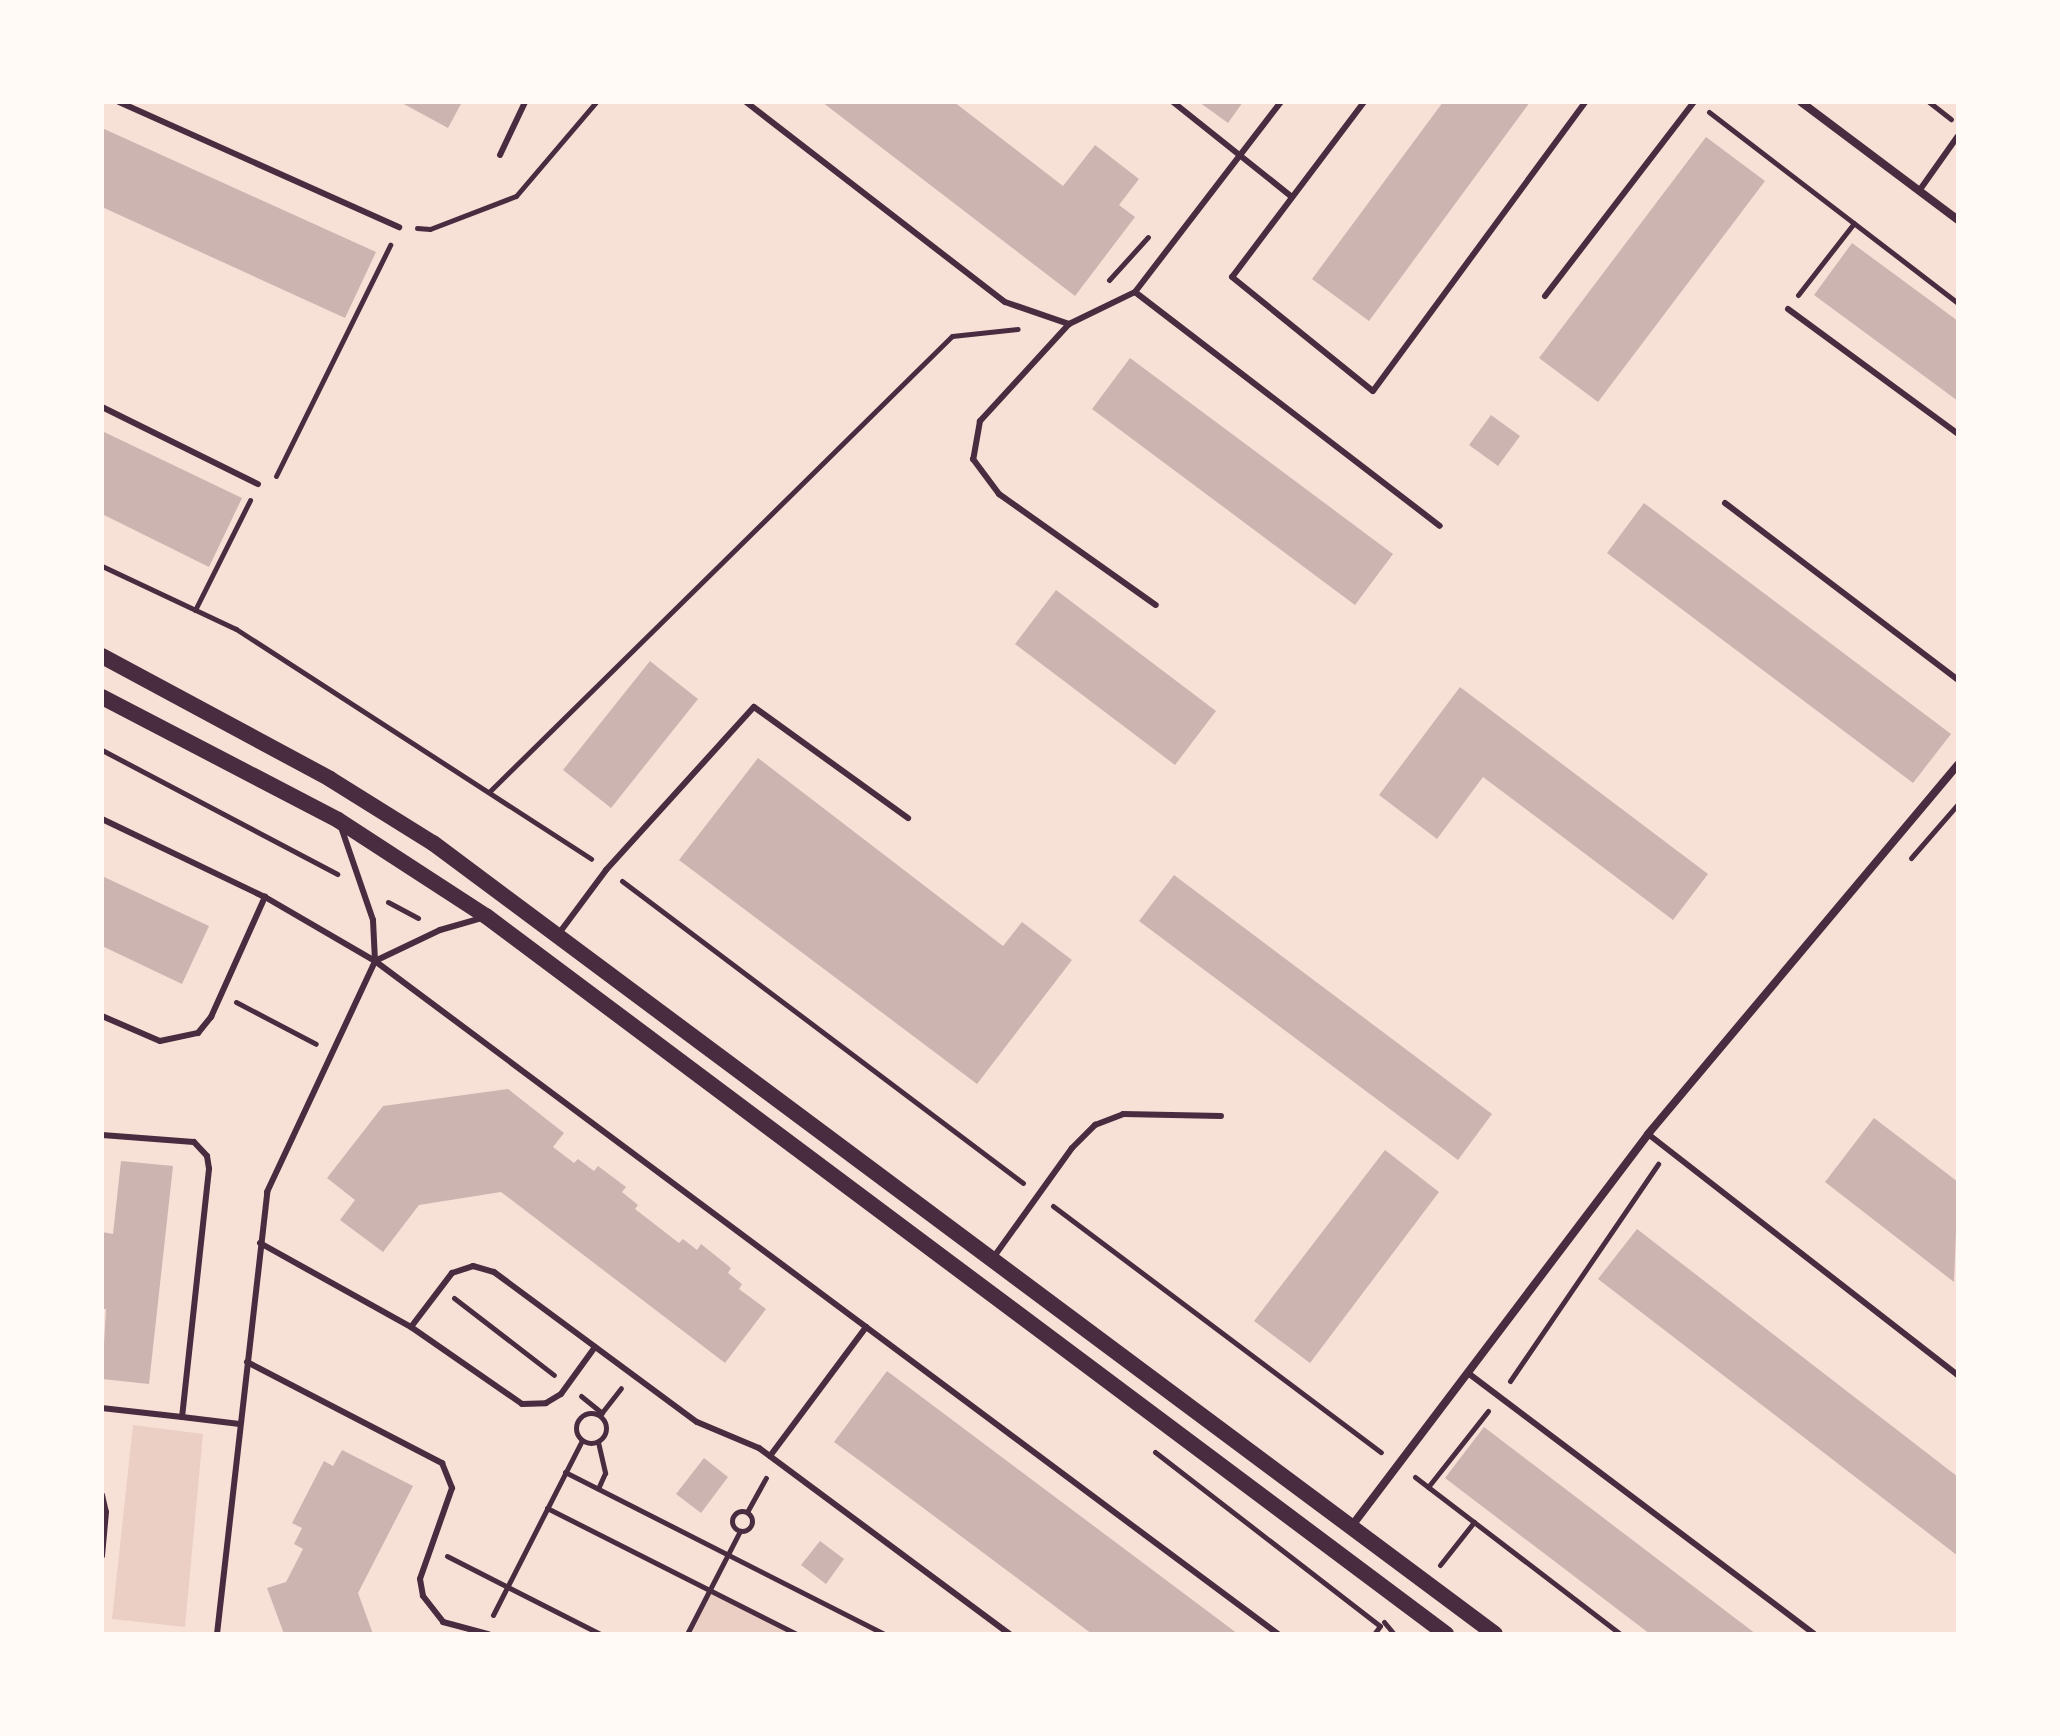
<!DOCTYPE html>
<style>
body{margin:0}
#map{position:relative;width:2060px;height:1736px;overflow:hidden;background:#f7e1d7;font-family:"Open Sans",sans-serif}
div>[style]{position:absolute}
.green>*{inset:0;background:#ebcfc5}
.building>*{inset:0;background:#ccb4b1}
.path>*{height:5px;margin:-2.5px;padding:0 2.5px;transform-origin:2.5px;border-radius:2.5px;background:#4a2c40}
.path>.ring{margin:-2.5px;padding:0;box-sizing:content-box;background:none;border:5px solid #4a2c40;border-radius:50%}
.service>*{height:6px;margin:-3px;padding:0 3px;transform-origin:3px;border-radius:3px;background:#4a2c40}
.minor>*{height:8px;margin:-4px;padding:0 4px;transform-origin:4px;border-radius:4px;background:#4a2c40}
.secondary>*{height:16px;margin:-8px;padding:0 8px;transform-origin:8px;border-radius:8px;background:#4a2c40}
span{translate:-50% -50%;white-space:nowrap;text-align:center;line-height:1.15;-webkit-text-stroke:6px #fffaf5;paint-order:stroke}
.frame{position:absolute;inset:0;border:104px solid #fffaf5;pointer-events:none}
</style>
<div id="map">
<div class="green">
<div style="clip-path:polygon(133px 1425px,203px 1434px,185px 1627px,112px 1619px)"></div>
<div style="clip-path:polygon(711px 1593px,791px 1634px,690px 1634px)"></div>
</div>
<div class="building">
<div style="clip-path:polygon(400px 102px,462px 102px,448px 128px)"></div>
<div style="clip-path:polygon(822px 102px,954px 102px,1063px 186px,1095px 145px,1139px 179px,1119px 205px,1135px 217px,1075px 296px)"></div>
<div style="clip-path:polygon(1199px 102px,1243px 102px,1228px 123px)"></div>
<div style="clip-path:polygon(1443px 102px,1530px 102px,1369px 321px,1312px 279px)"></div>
<div style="clip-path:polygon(102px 128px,376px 252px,345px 318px,102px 207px)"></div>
<div style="clip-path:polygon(1706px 137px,1765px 181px,1598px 402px,1539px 358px)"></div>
<div style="clip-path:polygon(1852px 243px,1958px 321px,1958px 401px,1814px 295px)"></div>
<div style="clip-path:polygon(1130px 358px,1393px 554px,1355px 605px,1092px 409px)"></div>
<div style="clip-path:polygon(1491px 415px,1520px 436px,1498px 466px,1469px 445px)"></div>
<div style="clip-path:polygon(102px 431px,242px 498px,209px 567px,102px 514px)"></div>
<div style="clip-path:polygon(1644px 503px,1951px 734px,1913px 783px,1607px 553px)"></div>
<div style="clip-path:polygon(1056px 590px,1216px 711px,1175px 765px,1015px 644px)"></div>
<div style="clip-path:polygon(650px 661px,698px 699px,611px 808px,563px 770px)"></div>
<div style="clip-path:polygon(1460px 687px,1708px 874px,1673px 920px,1483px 777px,1437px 839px,1379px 795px)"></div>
<div style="clip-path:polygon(758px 758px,1003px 946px,1022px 922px,1072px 960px,977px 1084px,679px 860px)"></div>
<div style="clip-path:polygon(1174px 875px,1492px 1114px,1458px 1160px,1139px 921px)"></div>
<div style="clip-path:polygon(102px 876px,209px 926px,182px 984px,102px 946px)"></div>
<div style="clip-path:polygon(508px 1089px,564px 1133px,553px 1147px,574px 1163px,578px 1159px,594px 1171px,598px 1166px,626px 1187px,622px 1192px,638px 1205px,635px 1209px,679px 1243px,683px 1239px,697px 1250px,701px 1244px,731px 1268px,728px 1273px,742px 1284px,739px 1289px,766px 1309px,725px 1363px,501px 1192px,419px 1205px,383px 1252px,340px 1220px,355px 1200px,327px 1178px,383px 1106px)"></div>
<div style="clip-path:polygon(1874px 1118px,1958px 1182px,1954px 1282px,1825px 1182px)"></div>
<div style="clip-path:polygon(1385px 1150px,1439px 1192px,1310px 1363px,1254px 1321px)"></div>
<div style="clip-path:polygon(121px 1161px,173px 1166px,149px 1384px,102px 1379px,106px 1309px,102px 1309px,102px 1232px,113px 1234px)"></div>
<div style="clip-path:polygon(1637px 1229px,1958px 1477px,1958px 1556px,1598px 1279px)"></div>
<div style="clip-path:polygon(887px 1371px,1238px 1634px,1092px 1634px,871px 1469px,834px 1442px)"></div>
<div style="clip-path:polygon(1484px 1427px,1756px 1634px,1650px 1634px,1445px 1478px)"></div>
<div style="clip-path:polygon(342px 1450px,413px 1486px,358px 1593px,373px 1634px,284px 1634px,267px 1588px,286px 1582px,303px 1549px,294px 1544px,302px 1528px,292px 1523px,324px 1461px,333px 1466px)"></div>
<div style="clip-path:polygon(704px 1458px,728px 1477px,701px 1513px,676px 1494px)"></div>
<div style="clip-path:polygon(820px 1541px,844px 1559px,826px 1584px,801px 1565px)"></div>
</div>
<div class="path">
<div style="left:1929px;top:102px;width:28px;rotate:38deg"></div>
<div style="left:1709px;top:112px;width:314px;rotate:37.5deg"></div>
<div style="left:417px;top:228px;width:13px;rotate:4deg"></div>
<div style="left:430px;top:229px;width:92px;rotate:-21deg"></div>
<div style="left:516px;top:196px;width:123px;rotate:-49.6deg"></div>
<div style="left:1109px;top:280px;width:58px;rotate:-47.8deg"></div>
<div style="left:1798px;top:295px;width:91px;rotate:-52.1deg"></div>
<div style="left:276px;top:476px;width:258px;rotate:-63.7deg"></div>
<div style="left:102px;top:566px;width:148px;rotate:25.2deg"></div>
<div style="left:236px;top:629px;width:423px;rotate:32.9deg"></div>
<div style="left:195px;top:610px;width:123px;rotate:-63.4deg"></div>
<div style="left:102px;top:750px;width:266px;rotate:27.8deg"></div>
<div style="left:490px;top:791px;width:648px;rotate:-44.56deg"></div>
<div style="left:952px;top:336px;width:66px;rotate:-6.1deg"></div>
<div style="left:1911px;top:858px;width:72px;rotate:-49deg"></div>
<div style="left:622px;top:881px;width:502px;rotate:36.98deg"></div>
<div style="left:388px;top:902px;width:34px;rotate:28deg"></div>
<div style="left:236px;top:1002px;width:90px;rotate:27.7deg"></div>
<div style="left:1053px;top:1206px;width:410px;rotate:36.9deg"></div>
<div style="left:454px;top:1298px;width:126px;rotate:37.6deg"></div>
<div style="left:1510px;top:1381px;width:263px;rotate:-55.7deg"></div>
<div style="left:581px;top:1396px;width:27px;rotate:39deg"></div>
<div class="ring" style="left:576px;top:1413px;width:25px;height:25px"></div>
<div style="left:600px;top:1415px;width:34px;rotate:-52deg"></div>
<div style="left:598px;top:1442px;width:32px;rotate:77deg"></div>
<div style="left:605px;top:1473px;width:17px;rotate:114deg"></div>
<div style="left:1155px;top:1452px;width:284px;rotate:37.7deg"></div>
<div style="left:1380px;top:1626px;width:10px;rotate:127deg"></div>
<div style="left:565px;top:1472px;width:358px;rotate:26.9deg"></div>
<div style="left:1415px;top:1477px;width:258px;rotate:37.4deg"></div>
<div style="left:1428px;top:1487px;width:97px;rotate:-51.7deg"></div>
<div style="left:547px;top:1508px;width:279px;rotate:26.8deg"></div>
<div class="ring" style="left:732px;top:1511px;width:15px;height:15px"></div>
<div style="left:747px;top:1512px;width:39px;rotate:-61deg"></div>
<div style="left:447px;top:1556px;width:172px;rotate:27deg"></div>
<div style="left:1440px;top:1565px;width:55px;rotate:-51.7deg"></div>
<div style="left:493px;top:1615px;width:196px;rotate:-63deg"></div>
<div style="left:1384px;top:1622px;width:16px;rotate:50deg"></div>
<div style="left:687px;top:1634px;width:116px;rotate:-62.8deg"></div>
</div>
<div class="service">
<div style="left:119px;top:102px;width:307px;rotate:24.1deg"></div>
<div style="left:746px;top:102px;width:327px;rotate:37.7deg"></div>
<div style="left:1005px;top:302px;width:68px;rotate:19deg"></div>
<div style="left:1069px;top:324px;width:73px;rotate:-25.9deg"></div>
<div style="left:1135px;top:292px;width:240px;rotate:-52.5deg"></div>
<div style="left:1173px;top:102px;width:152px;rotate:38.6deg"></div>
<div style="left:1364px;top:102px;width:219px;rotate:127deg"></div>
<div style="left:1232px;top:277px;width:181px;rotate:39deg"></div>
<div style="left:1373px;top:391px;width:358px;rotate:-53.7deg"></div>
<div style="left:500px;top:155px;width:59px;rotate:-64.7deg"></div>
<div style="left:1919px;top:191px;width:67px;rotate:-54.7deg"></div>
<div style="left:1135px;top:292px;width:384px;rotate:37.5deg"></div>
<div style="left:1545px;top:296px;width:245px;rotate:-52.5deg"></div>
<div style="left:1788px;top:309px;width:211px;rotate:36.3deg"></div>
<div style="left:1069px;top:324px;width:132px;rotate:132.5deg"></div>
<div style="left:980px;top:421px;width:39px;rotate:100deg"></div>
<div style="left:973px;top:459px;width:44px;rotate:53.4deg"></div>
<div style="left:999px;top:494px;width:192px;rotate:35.3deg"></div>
<div style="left:102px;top:407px;width:174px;rotate:26.3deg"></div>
<div style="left:1725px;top:503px;width:293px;rotate:37.2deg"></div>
<div style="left:102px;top:819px;width:181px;rotate:25.6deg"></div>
<div style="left:265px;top:897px;width:127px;rotate:30.2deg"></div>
<div style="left:375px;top:961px;width:1126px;rotate:36.7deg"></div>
<div style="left:560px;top:932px;width:77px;rotate:-53.4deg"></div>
<div style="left:606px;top:870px;width:220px;rotate:-47.8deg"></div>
<div style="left:754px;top:707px;width:190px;rotate:35.8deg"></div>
<div style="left:375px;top:961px;width:72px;rotate:-25.5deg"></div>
<div style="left:440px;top:930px;width:44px;rotate:-15.9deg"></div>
<div style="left:102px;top:1016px;width:63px;rotate:23.3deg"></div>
<div style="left:160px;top:1041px;width:39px;rotate:-12deg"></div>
<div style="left:198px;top:1033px;width:21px;rotate:-51deg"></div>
<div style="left:211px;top:1017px;width:132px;rotate:-65.8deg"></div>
<div style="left:1648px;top:1134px;width:393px;rotate:37.9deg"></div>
<div style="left:102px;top:1135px;width:92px;rotate:4.4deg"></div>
<div style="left:194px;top:1142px;width:19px;rotate:47deg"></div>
<div style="left:207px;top:1156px;width:13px;rotate:81deg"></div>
<div style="left:209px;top:1169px;width:249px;rotate:96.2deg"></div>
<div style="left:182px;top:1417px;width:81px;rotate:-173.6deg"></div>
<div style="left:260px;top:1243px;width:173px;rotate:29.1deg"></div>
<div style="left:411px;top:1327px;width:135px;rotate:34.7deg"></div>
<div style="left:522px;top:1404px;width:24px;rotate:-2deg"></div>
<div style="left:546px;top:1403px;width:17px;rotate:-31deg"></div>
<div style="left:561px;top:1394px;width:58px;rotate:-54.1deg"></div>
<div style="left:993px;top:1258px;width:135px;rotate:-54.3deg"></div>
<div style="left:1072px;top:1148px;width:33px;rotate:-45deg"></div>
<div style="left:1095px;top:1125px;width:30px;rotate:-21deg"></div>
<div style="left:1123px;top:1114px;width:98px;rotate:1.2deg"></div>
<div style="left:411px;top:1327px;width:68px;rotate:-52.8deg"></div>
<div style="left:452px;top:1273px;width:22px;rotate:-18deg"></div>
<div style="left:473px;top:1266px;width:22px;rotate:16deg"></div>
<div style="left:494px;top:1272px;width:252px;rotate:36.5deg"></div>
<div style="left:697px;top:1422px;width:67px;rotate:22.8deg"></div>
<div style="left:759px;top:1448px;width:312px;rotate:36.6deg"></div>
<div style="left:247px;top:1362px;width:220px;rotate:27.4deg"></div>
<div style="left:442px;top:1463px;width:27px;rotate:68deg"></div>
<div style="left:452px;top:1488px;width:96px;rotate:109.4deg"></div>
<div style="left:420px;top:1579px;width:17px;rotate:80deg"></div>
<div style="left:423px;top:1596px;width:33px;rotate:52deg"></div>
<div style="left:443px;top:1622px;width:47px;rotate:14.9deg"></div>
<div style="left:1468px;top:1373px;width:433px;rotate:37deg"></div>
<div style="left:182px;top:1417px;width:58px;rotate:6.9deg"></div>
<div style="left:770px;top:1456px;width:161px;rotate:-53.3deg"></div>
<div style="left:102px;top:1495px;width:17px;rotate:77deg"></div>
<div style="left:106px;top:1512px;width:44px;rotate:95.2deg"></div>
<div style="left:217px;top:1634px;width:445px;rotate:-83.5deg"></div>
<div style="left:267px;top:1192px;width:255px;rotate:-64.9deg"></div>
<div style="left:375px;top:961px;width:41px;rotate:-92.8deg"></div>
<div style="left:373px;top:920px;width:98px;rotate:-109deg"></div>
</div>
<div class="minor">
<div style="left:1801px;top:102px;width:196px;rotate:36.9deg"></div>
<div style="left:1351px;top:1527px;width:493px;rotate:-52.9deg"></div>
<div style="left:1648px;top:1134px;width:483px;rotate:-50deg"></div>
</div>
<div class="secondary">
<div style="left:102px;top:656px;width:259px;rotate:28.3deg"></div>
<div style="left:330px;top:779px;width:121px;rotate:31.9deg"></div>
<div style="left:433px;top:843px;width:1324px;rotate:36.68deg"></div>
<div style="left:102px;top:697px;width:266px;rotate:27.5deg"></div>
<div style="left:338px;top:820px;width:176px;rotate:33deg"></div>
<div style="left:486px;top:916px;width:1199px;rotate:36.79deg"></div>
</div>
<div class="frame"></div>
</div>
